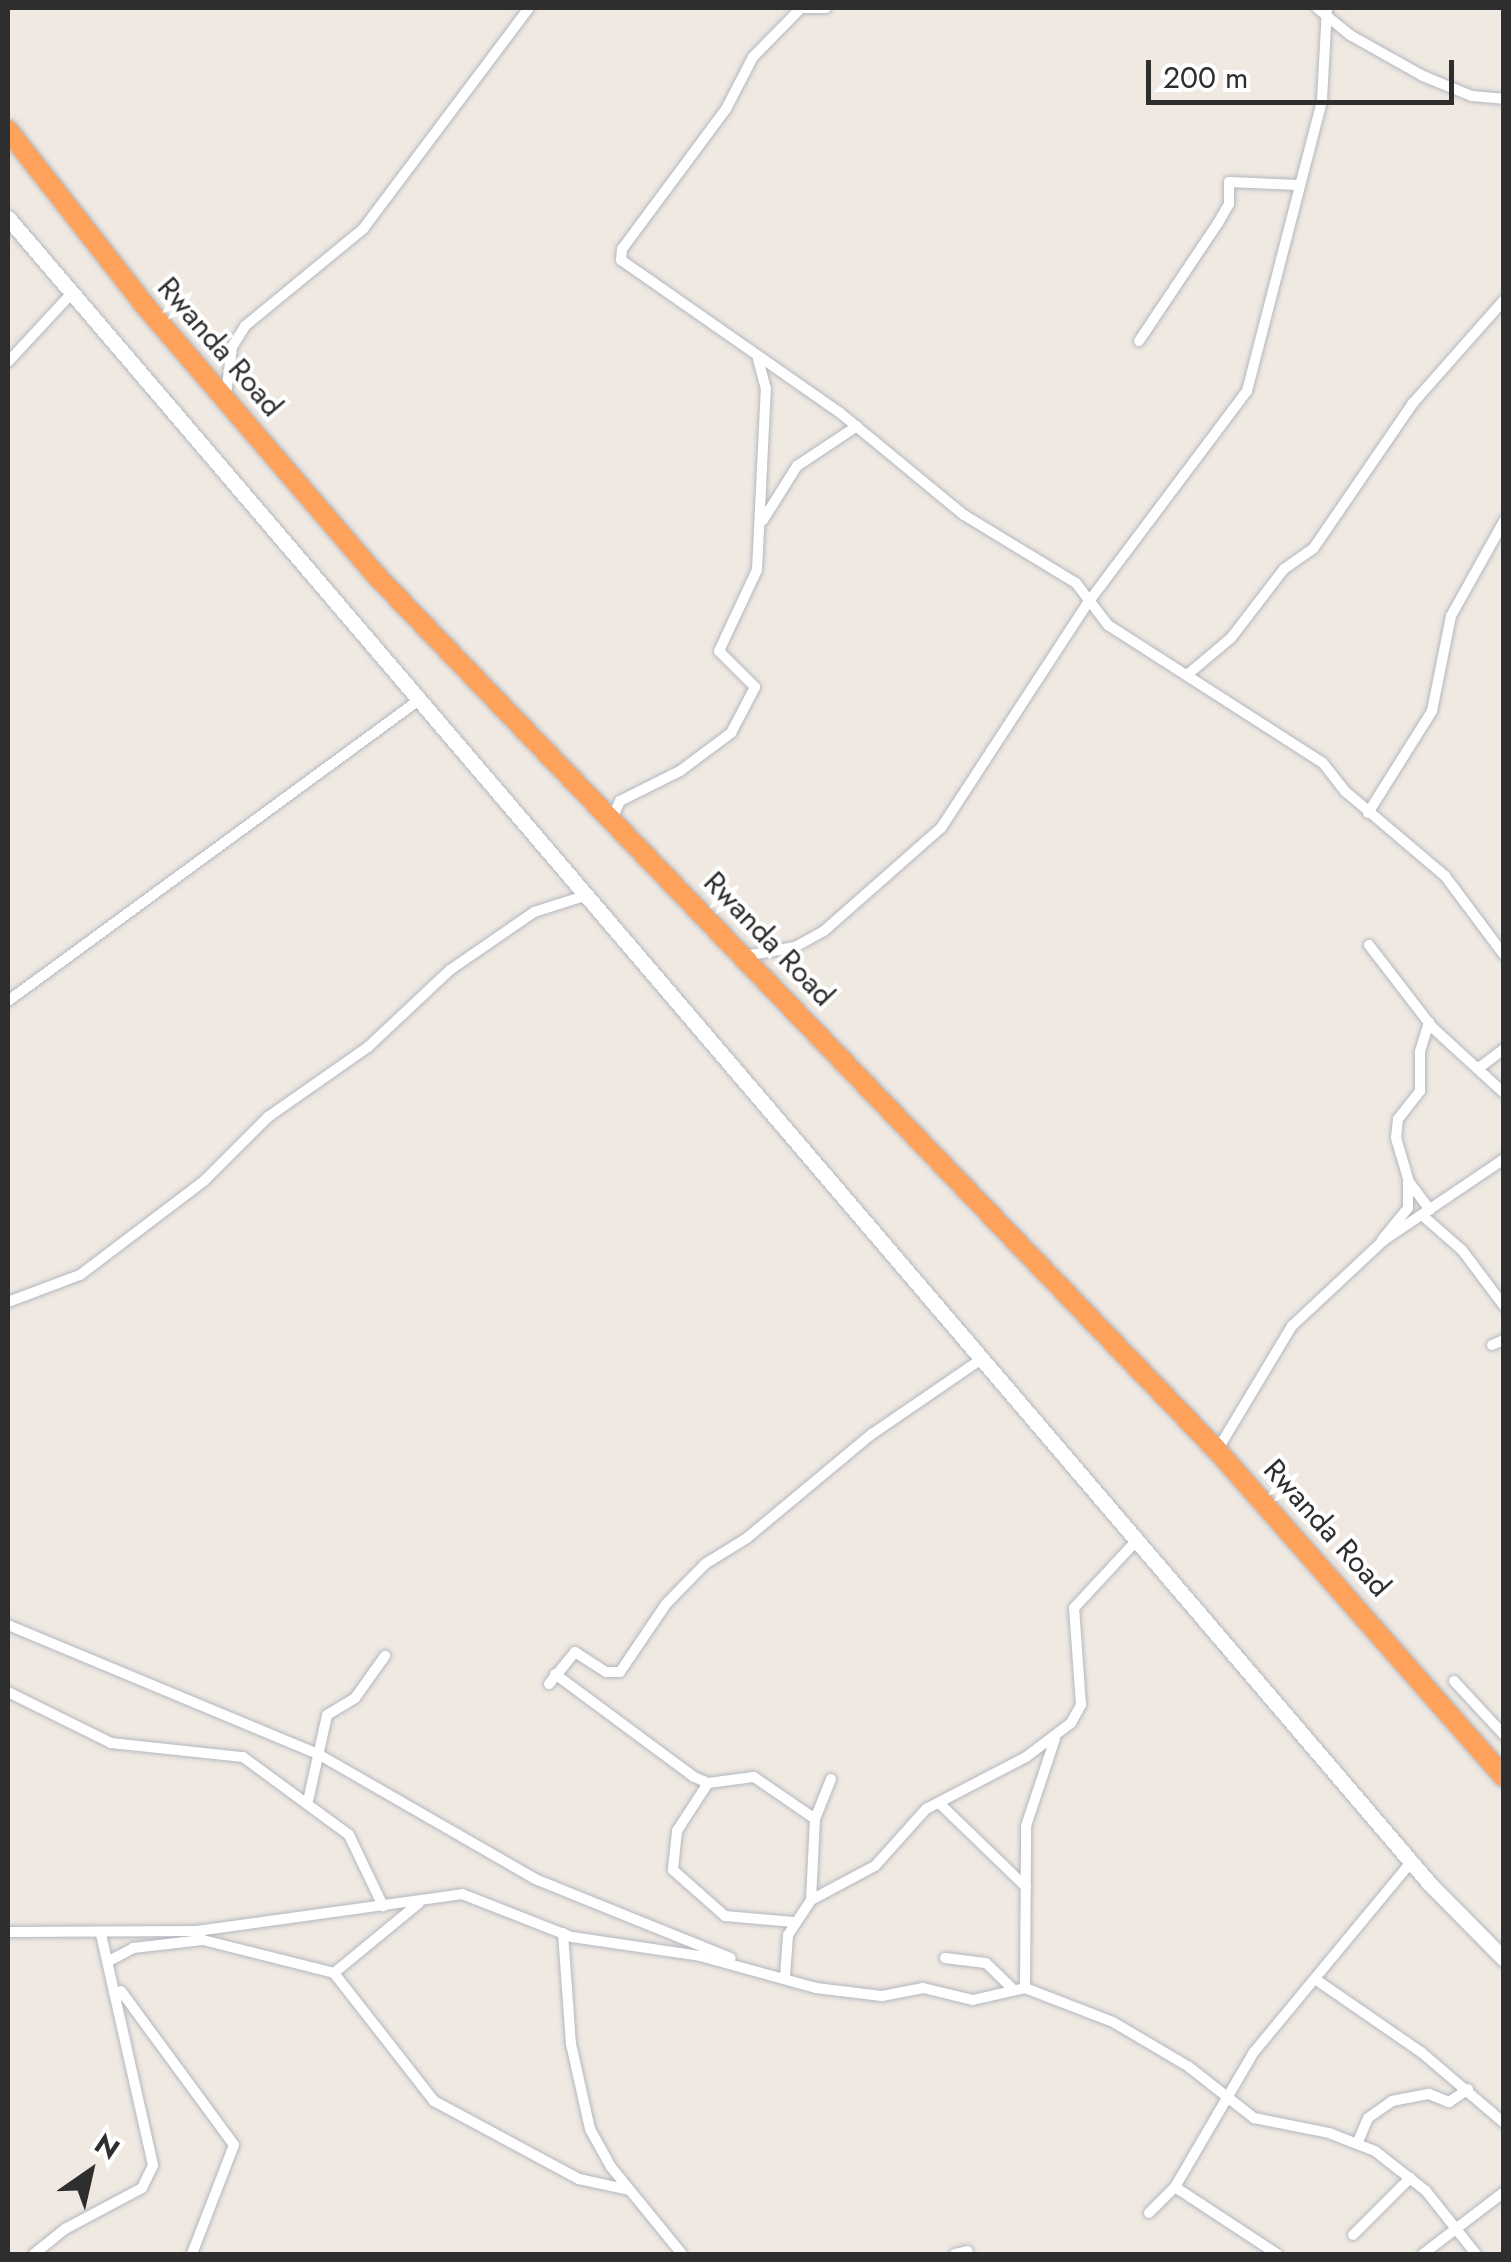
<!DOCTYPE html>
<style>
body{margin:0}
#map{position:relative;width:1511px;height:2262px;overflow:hidden;background:#efe9e1;font-family:Jost,sans-serif}
div>[style]{position:absolute}
.roads{filter:drop-shadow(0 0 2px #b4b7c1) drop-shadow(0 0 2px #b4b7c1)}
.street>*{height:10px;margin:-5px;padding:0 5px;transform-origin:5px;border-radius:5px;background:#fff}
.secondary>*{height:15px;margin:-7.5px;padding:0 7.5px;transform-origin:7.5px;border-radius:7.5px;background:#fff}
.highway>*{height:20px;margin:-10px;padding:0 10px;transform-origin:10px;border-radius:10px;background:#ffa35c}
span{translate:-50% -50%;white-space:nowrap;text-align:center;line-height:1.15;-webkit-text-stroke:8px #fff;paint-order:stroke}
.street-label{font-size:30px;color:#2e2e2e}
.frame{position:absolute;inset:0;border:10px solid #2e2e2e;pointer-events:none}
.north{position:absolute;left:40px;top:2122px;width:100px;height:100px;-webkit-text-stroke:8px #fff;paint-order:stroke;rotate:34deg;font-size:28px;font-weight:700;line-height:40px;text-align:center;color:#2e2e2e}
.north::after{content:'';display:block;margin:auto;width:35px;height:45px;background:#2e2e2e;clip-path:polygon(50% 0,100% 100%,50% 72%,0 100%)}
.scale{position:absolute;left:1146px;top:60px;width:308px;height:45px;box-sizing:border-box;border:5px solid #2e2e2e;border-top:0;padding-left:12px;font-size:30px;line-height:35px;white-space:nowrap;color:#2e2e2e;-webkit-text-stroke:8px #fff;paint-order:stroke}
</style>
<div id="map">
<div class="roads">
<div class="street">
<div style="left:801px;top:8px;width:69px;rotate:134.4deg"></div>
<div style="left:753px;top:57px;width:59px;rotate:117.4deg"></div>
<div style="left:726px;top:109px;width:174px;rotate:126.6deg"></div>
<div style="left:622px;top:249px;width:11px;rotate:95deg"></div>
<div style="left:621px;top:260px;width:266px;rotate:34.9deg"></div>
<div style="left:839px;top:412px;width:162px;rotate:39.5deg"></div>
<div style="left:964px;top:515px;width:131px;rotate:31.3deg"></div>
<div style="left:1076px;top:583px;width:53px;rotate:52.7deg"></div>
<div style="left:1108px;top:625px;width:255px;rotate:32.7deg"></div>
<div style="left:1323px;top:763px;width:37px;rotate:52deg"></div>
<div style="left:1346px;top:792px;width:130px;rotate:40.3deg"></div>
<div style="left:1445px;top:876px;width:99px;rotate:53.2deg"></div>
<div style="left:804px;top:8px;width:22px"></div>
<div style="left:1317px;top:8px;width:43px;rotate:39.3deg"></div>
<div style="left:1350px;top:35px;width:84px;rotate:29.3deg"></div>
<div style="left:1423px;top:76px;width:53px;rotate:22.2deg"></div>
<div style="left:1472px;top:96px;width:32px;rotate:5deg"></div>
<div style="left:1139px;top:341px;width:142px;rotate:-56.2deg"></div>
<div style="left:1218px;top:223px;width:22px;rotate:-60deg"></div>
<div style="left:1229px;top:204px;width:22px;rotate:-90deg"></div>
<div style="left:1229px;top:182px;width:69px;rotate:2.5deg"></div>
<div style="left:8px;top:362px;width:93px;rotate:-47.2deg"></div>
<div style="left:226px;top:394px;width:47px;rotate:-82.7deg"></div>
<div style="left:232px;top:347px;width:25px;rotate:-58deg"></div>
<div style="left:245px;top:326px;width:153px;rotate:-39.4deg"></div>
<div style="left:363px;top:229px;width:276px;rotate:-53.1deg"></div>
<div style="left:763px;top:520px;width:64px;rotate:-57.8deg"></div>
<div style="left:797px;top:466px;width:72px;rotate:-33.7deg"></div>
<div style="left:1187px;top:675px;width:57px;rotate:-40.1deg"></div>
<div style="left:1231px;top:638px;width:87px;rotate:-52.5deg"></div>
<div style="left:1284px;top:569px;width:35px;rotate:-35deg"></div>
<div style="left:1313px;top:549px;width:177px;rotate:-55.6deg"></div>
<div style="left:1413px;top:403px;width:137px;rotate:-48.5deg"></div>
<div style="left:1368px;top:813px;width:120px;rotate:-57.9deg"></div>
<div style="left:1432px;top:711px;width:97px;rotate:-78.7deg"></div>
<div style="left:1451px;top:616px;width:109px;rotate:-60.8deg"></div>
<div style="left:611px;top:821px;width:22px;rotate:-66deg"></div>
<div style="left:620px;top:801px;width:67px;rotate:-26.6deg"></div>
<div style="left:680px;top:771px;width:64px;rotate:-36.7deg"></div>
<div style="left:731px;top:733px;width:52px;rotate:-62.4deg"></div>
<div style="left:755px;top:687px;width:51px;rotate:-135deg"></div>
<div style="left:719px;top:651px;width:89px;rotate:-64.9deg"></div>
<div style="left:757px;top:570px;width:181px;rotate:-87.2deg"></div>
<div style="left:766px;top:389px;width:31px;rotate:-105deg"></div>
<div style="left:1369px;top:945px;width:105px;rotate:52.4deg"></div>
<div style="left:1433px;top:1028px;width:96px;rotate:42.5deg"></div>
<div style="left:745px;top:956px;width:51px;rotate:-10.2deg"></div>
<div style="left:795px;top:947px;width:33px;rotate:-29deg"></div>
<div style="left:824px;top:931px;width:156px;rotate:-41.4deg"></div>
<div style="left:941px;top:828px;width:267px;rotate:-56.9deg"></div>
<div style="left:1087px;top:604px;width:266px;rotate:-53.1deg"></div>
<div style="left:1247px;top:391px;width:301px;rotate:-75.5deg"></div>
<div style="left:1322px;top:100px;width:92px;rotate:-86.9deg"></div>
<div style="left:8px;top:1001px;width:509px;rotate:-36.22deg"></div>
<div style="left:1429px;top:1022px;width:31px;rotate:107deg"></div>
<div style="left:1420px;top:1052px;width:39px;rotate:90deg"></div>
<div style="left:1420px;top:1091px;width:36px;rotate:128deg"></div>
<div style="left:1398px;top:1119px;width:19px;rotate:96deg"></div>
<div style="left:1396px;top:1138px;width:46px;rotate:73.5deg"></div>
<div style="left:1409px;top:1182px;width:35px;rotate:53deg"></div>
<div style="left:1480px;top:1067px;width:30px;rotate:-37deg"></div>
<div style="left:1422px;top:1215px;width:53px;rotate:41.2deg"></div>
<div style="left:1462px;top:1250px;width:70px;rotate:53.1deg"></div>
<div style="left:1382px;top:1240px;width:41px;rotate:-50.9deg"></div>
<div style="left:1408px;top:1208px;width:26px;rotate:-90deg"></div>
<div style="left:8px;top:1302px;width:77px;rotate:-20.6deg"></div>
<div style="left:80px;top:1275px;width:156px;rotate:-37.2deg"></div>
<div style="left:204px;top:1181px;width:91px;rotate:-45deg"></div>
<div style="left:268px;top:1117px;width:122px;rotate:-35deg"></div>
<div style="left:368px;top:1047px;width:112px;rotate:-43.2deg"></div>
<div style="left:450px;top:970px;width:102px;rotate:-34.6deg"></div>
<div style="left:534px;top:912px;width:52px;rotate:-17.7deg"></div>
<div style="left:1492px;top:1345px;width:13px;rotate:-23deg"></div>
<div style="left:1218px;top:1449px;width:144px;rotate:-59deg"></div>
<div style="left:1292px;top:1326px;width:126px;rotate:-43.1deg"></div>
<div style="left:1384px;top:1240px;width:145px;rotate:-34deg"></div>
<div style="left:8px;top:1625px;width:336px;rotate:22.6deg"></div>
<div style="left:318px;top:1754px;width:250px;rotate:29.9deg"></div>
<div style="left:535px;top:1879px;width:211px;rotate:22deg"></div>
<div style="left:555px;top:1674px;width:173px;rotate:36.5deg"></div>
<div style="left:694px;top:1777px;width:15px;rotate:23deg"></div>
<div style="left:708px;top:1783px;width:46px;rotate:-7.4deg"></div>
<div style="left:754px;top:1777px;width:74px;rotate:34.5deg"></div>
<div style="left:1454px;top:1681px;width:74px;rotate:47.2deg"></div>
<div style="left:549px;top:1684px;width:41px;rotate:-50.9deg"></div>
<div style="left:575px;top:1652px;width:37px;rotate:33deg"></div>
<div style="left:606px;top:1672px;width:14px"></div>
<div style="left:620px;top:1672px;width:82px;rotate:-55.9deg"></div>
<div style="left:666px;top:1604px;width:56px;rotate:-45.7deg"></div>
<div style="left:705px;top:1564px;width:49px;rotate:-31.8deg"></div>
<div style="left:747px;top:1538px;width:163px;rotate:-39.8deg"></div>
<div style="left:872px;top:1434px;width:135px;rotate:-34.4deg"></div>
<div style="left:8px;top:1692px;width:115px;rotate:26.3deg"></div>
<div style="left:111px;top:1743px;width:133px;rotate:6.1deg"></div>
<div style="left:243px;top:1757px;width:132px;rotate:36.3deg"></div>
<div style="left:349px;top:1835px;width:79px;rotate:64.4deg"></div>
<div style="left:708px;top:1783px;width:57px;rotate:122.9deg"></div>
<div style="left:677px;top:1831px;width:39px;rotate:96deg"></div>
<div style="left:673px;top:1870px;width:69px;rotate:41.5deg"></div>
<div style="left:725px;top:1916px;width:69px;rotate:5deg"></div>
<div style="left:308px;top:1801px;width:88px;rotate:-77.5deg"></div>
<div style="left:327px;top:1715px;width:33px;rotate:-31deg"></div>
<div style="left:355px;top:1698px;width:52px;rotate:-54.5deg"></div>
<div style="left:939px;top:1803px;width:121px;rotate:44deg"></div>
<div style="left:811px;top:1900px;width:81px;rotate:-87.2deg"></div>
<div style="left:815px;top:1819px;width:43px;rotate:-68.2deg"></div>
<div style="left:8px;top:1932px;width:189px;rotate:-0.3deg"></div>
<div style="left:197px;top:1931px;width:268px;rotate:-7.9deg"></div>
<div style="left:462px;top:1894px;width:118px;rotate:21.4deg"></div>
<div style="left:572px;top:1937px;width:129px;rotate:8.4deg"></div>
<div style="left:700px;top:1956px;width:120px;rotate:15.4deg"></div>
<div style="left:816px;top:1988px;width:66px;rotate:6.9deg"></div>
<div style="left:882px;top:1996px;width:42px;rotate:-11deg"></div>
<div style="left:923px;top:1988px;width:51px;rotate:13.5deg"></div>
<div style="left:973px;top:2000px;width:53px;rotate:-13deg"></div>
<div style="left:1025px;top:1988px;width:94px;rotate:21.1deg"></div>
<div style="left:1113px;top:2022px;width:88px;rotate:30.6deg"></div>
<div style="left:1189px;top:2067px;width:83px;rotate:38.1deg"></div>
<div style="left:1254px;top:2118px;width:76px;rotate:11.3deg"></div>
<div style="left:1329px;top:2133px;width:49px;rotate:21.4deg"></div>
<div style="left:1375px;top:2151px;width:65px;rotate:38.1deg"></div>
<div style="left:1426px;top:2191px;width:80px;rotate:51.6deg"></div>
<div style="left:563px;top:1933px;width:111px;rotate:85.9deg"></div>
<div style="left:571px;top:2044px;width:87px;rotate:77.4deg"></div>
<div style="left:590px;top:2129px;width:43px;rotate:61.1deg"></div>
<div style="left:611px;top:2167px;width:112px;rotate:50.8deg"></div>
<div style="left:945px;top:1958px;width:41px;rotate:7deg"></div>
<div style="left:986px;top:1963px;width:35px;rotate:44deg"></div>
<div style="left:109px;top:1961px;width:27px;rotate:-28deg"></div>
<div style="left:133px;top:1948px;width:70px;rotate:-6.5deg"></div>
<div style="left:203px;top:1940px;width:135px;rotate:14.1deg"></div>
<div style="left:334px;top:1973px;width:110px;rotate:-39.5deg"></div>
<div style="left:334px;top:1973px;width:162px;rotate:52deg"></div>
<div style="left:434px;top:2101px;width:165px;rotate:28.3deg"></div>
<div style="left:579px;top:2179px;width:51px;rotate:12.4deg"></div>
<div style="left:785px;top:1976px;width:41px;rotate:-85.8deg"></div>
<div style="left:788px;top:1935px;width:42px;rotate:-56.7deg"></div>
<div style="left:811px;top:1900px;width:72px;rotate:-28deg"></div>
<div style="left:875px;top:1866px;width:76px;rotate:-48.2deg"></div>
<div style="left:926px;top:1809px;width:113px;rotate:-27.5deg"></div>
<div style="left:1026px;top:1757px;width:56px;rotate:-37.1deg"></div>
<div style="left:1071px;top:1723px;width:21px;rotate:-61deg"></div>
<div style="left:1081px;top:1705px;width:97px;rotate:-94.1deg"></div>
<div style="left:1074px;top:1608px;width:94px;rotate:-47.2deg"></div>
<div style="left:1315px;top:1979px;width:129px;rotate:34.6deg"></div>
<div style="left:1421px;top:2052px;width:109px;rotate:40.5deg"></div>
<div style="left:1025px;top:1988px;width:162px;rotate:-89.6deg"></div>
<div style="left:1026px;top:1826px;width:92px;rotate:-71.6deg"></div>
<div style="left:121px;top:1991px;width:191px;rotate:53.7deg"></div>
<div style="left:234px;top:2145px;width:117px;rotate:111.1deg"></div>
<div style="left:1357px;top:2144px;width:28px;rotate:-67deg"></div>
<div style="left:1368px;top:2118px;width:29px;rotate:-35deg"></div>
<div style="left:1392px;top:2101px;width:38px;rotate:-11deg"></div>
<div style="left:1429px;top:2094px;width:22px;rotate:22deg"></div>
<div style="left:1449px;top:2102px;width:23px;rotate:-34deg"></div>
<div style="left:1175px;top:2187px;width:122px;rotate:33.3deg"></div>
<div style="left:1149px;top:2213px;width:37px;rotate:-45deg"></div>
<div style="left:1175px;top:2187px;width:156px;rotate:-59.7deg"></div>
<div style="left:1254px;top:2052px;width:246px;rotate:-50.4deg"></div>
<div style="left:1353px;top:2235px;width:81px;rotate:-45deg"></div>
<div style="left:34px;top:2254px;width:40px;rotate:-39deg"></div>
<div style="left:65px;top:2229px;width:87px;rotate:-28deg"></div>
<div style="left:142px;top:2188px;width:25px;rotate:-64deg"></div>
<div style="left:153px;top:2165px;width:237px;rotate:-102.7deg"></div>
<div style="left:955px;top:2254px;width:13px;rotate:-13deg"></div>
<div style="left:1423px;top:2254px;width:102px;rotate:-37.4deg"></div>
</div>
<div class="secondary">
<div style="left:8px;top:218px;width:2189px;rotate:49.52deg"></div>
<div style="left:1429px;top:1883px;width:107px;rotate:45.4deg"></div>
</div>
<div class="highway">
<div style="left:8px;top:130px;width:219px;rotate:52deg"></div>
<div style="left:143px;top:303px;width:358px;rotate:49.4deg"></div>
<div style="left:376px;top:575px;width:1214px;rotate:46.14deg"></div>
<div style="left:1217px;top:1450px;width:435px;rotate:48.7deg"></div>
</div>
</div>
<div class="street-label">
<span style="left:220px;top:347px;rotate:49deg">Rwanda Road</span>
<span style="left:769px;top:939px;rotate:46deg">Rwanda Road</span>
<span style="left:1327px;top:1528px;rotate:48deg">Rwanda Road</span>
</div>
<div class="frame"></div>
<div class="north">N</div>
<div class="scale">200 m</div>
</div>
